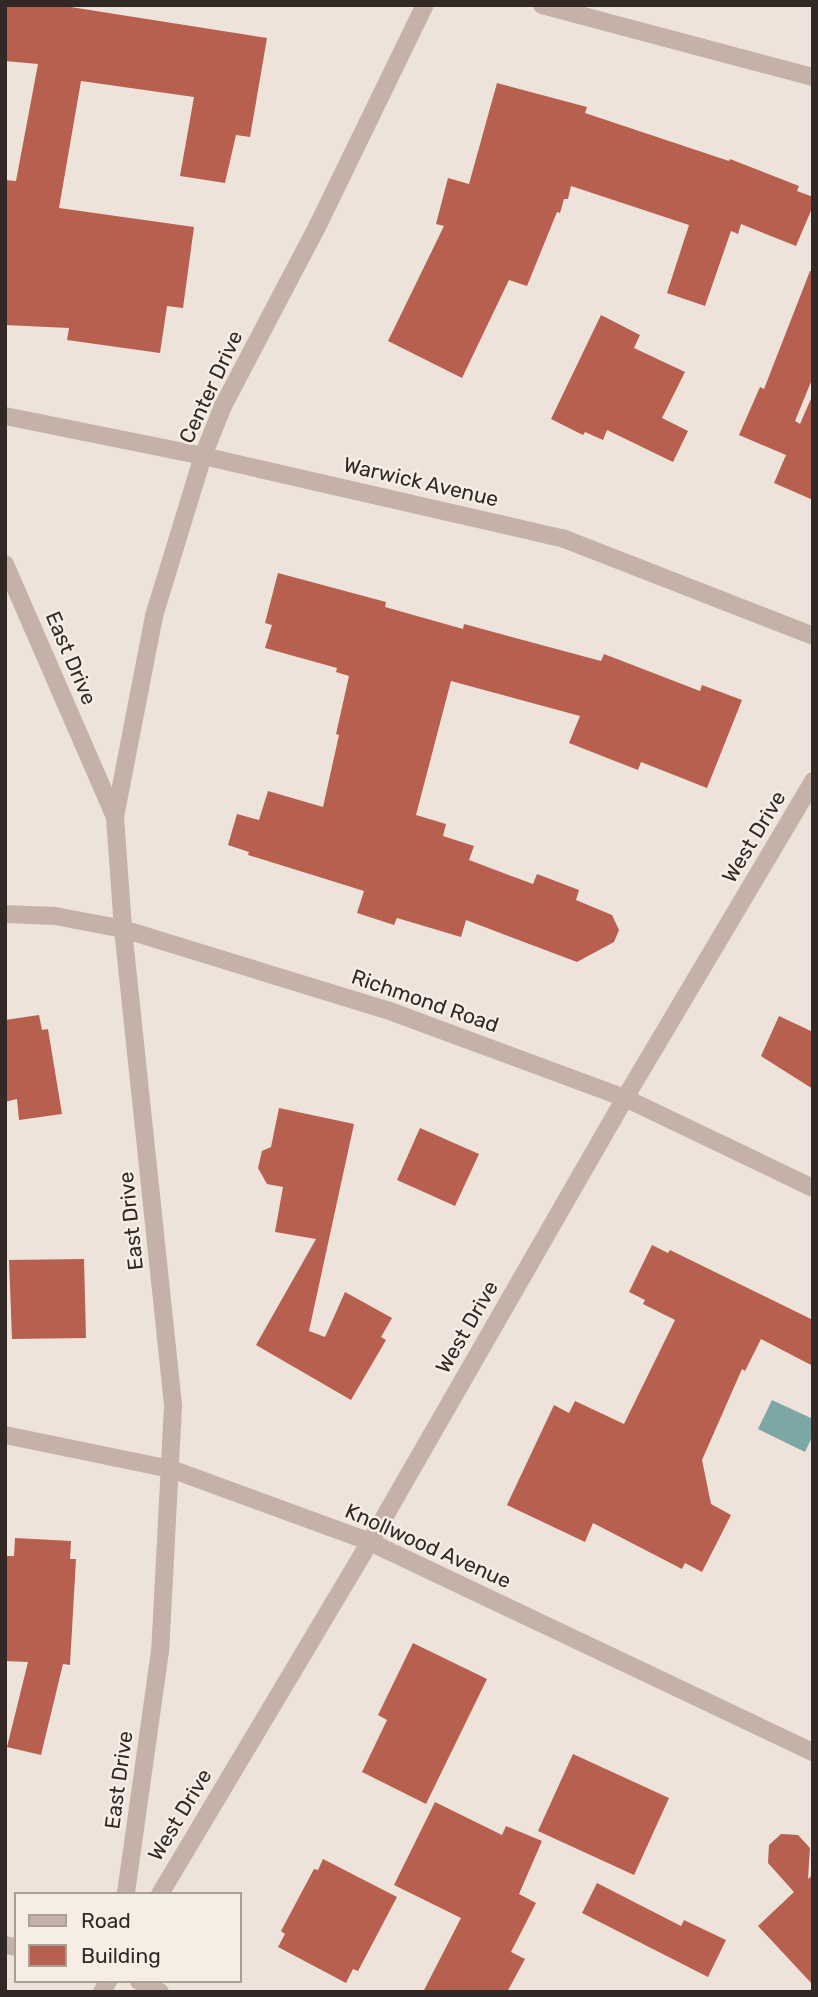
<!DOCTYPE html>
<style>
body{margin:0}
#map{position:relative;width:818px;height:1997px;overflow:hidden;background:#eee3da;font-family:Rubik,sans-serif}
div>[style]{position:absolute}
.water>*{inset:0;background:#7ca7a5}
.building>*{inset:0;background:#b7604f}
.minor>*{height:18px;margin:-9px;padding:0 9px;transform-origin:9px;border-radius:9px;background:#c4b2a8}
span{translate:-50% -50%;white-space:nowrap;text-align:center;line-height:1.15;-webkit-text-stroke:5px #f6ede5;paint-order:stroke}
.street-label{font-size:21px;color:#322927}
.frame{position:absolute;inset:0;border:7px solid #322927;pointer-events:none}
.legend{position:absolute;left:14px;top:1892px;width:228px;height:91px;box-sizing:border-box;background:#f6ede5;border:2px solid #a89f99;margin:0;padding:9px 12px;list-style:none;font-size:21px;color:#322927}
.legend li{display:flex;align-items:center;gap:14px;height:35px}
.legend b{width:35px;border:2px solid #a89f99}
</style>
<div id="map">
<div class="water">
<div style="clip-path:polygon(772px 1400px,813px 1419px,813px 1435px,805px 1452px,758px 1429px)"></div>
</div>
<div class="building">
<div style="clip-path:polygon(5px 5px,58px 5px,267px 38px,250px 137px,236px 135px,225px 183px,180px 176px,194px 97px,81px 81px,59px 208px,194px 227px,183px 308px,167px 306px,160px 353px,67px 340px,69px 328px,5px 325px,5px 180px,16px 181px,38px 64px,5px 61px)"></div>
<div style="clip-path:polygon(497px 83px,587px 107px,585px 113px,729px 161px,730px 159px,799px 186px,797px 191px,813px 197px,813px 206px,796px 246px,741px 224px,738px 234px,731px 231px,705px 306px,667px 293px,689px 225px,571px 186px,568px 199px,564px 199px,560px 213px,557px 212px,527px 286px,509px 280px,462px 378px,388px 341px,444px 226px,436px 224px,448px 178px,469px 184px)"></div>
<div style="clip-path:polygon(810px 271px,813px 271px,813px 377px,795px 421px,800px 424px,813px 394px,813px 500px,774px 483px,786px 455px,739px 435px,760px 387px,764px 389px)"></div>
<div style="clip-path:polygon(601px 315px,640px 335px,634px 348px,685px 372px,662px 418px,688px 431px,673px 462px,607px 430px,603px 440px,585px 432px,583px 435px,551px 419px)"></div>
<div style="clip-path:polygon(278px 573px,386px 602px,385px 607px,463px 629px,464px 624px,601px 661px,604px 654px,700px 691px,702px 685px,742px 700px,707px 788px,641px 762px,638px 770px,569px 743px,580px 716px,451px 681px,416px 815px,446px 824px,443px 836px,474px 846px,469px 860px,533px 884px,537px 874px,579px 890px,576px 900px,612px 915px,619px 930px,614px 942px,577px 962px,466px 920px,461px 937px,397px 918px,394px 925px,357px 913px,364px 891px,248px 855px,249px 852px,228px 845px,237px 814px,259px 820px,268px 791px,323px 807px,339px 735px,336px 734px,349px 676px,336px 672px,337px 668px,265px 648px,272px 625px,265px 623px)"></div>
<div style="clip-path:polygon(39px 1015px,42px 1030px,48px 1029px,62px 1114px,19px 1120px,17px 1099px,5px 1102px,5px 1020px)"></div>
<div style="clip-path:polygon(779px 1016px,813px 1032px,813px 1089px,761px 1056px)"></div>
<div style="clip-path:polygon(279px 1108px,354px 1124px,309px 1331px,325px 1337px,345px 1292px,392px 1318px,381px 1337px,386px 1340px,351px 1400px,256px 1345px,316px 1239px,275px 1232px,283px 1187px,267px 1184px,258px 1168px,262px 1151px,271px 1147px)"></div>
<div style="clip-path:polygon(420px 1128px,479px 1154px,455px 1206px,397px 1180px)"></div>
<div style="clip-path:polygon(652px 1245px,668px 1253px,670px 1250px,813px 1320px,813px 1366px,761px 1339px,745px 1371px,742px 1369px,702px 1460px,711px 1504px,731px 1515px,702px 1572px,685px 1563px,682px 1569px,593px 1523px,585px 1542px,507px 1505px,554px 1405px,569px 1413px,575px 1401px,624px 1424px,675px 1320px,643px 1304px,645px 1300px,629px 1292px)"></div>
<div style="clip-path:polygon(84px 1259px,86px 1338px,12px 1339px,9px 1260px)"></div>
<div style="clip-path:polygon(15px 1538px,71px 1541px,70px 1559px,76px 1559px,70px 1665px,63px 1664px,41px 1755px,7px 1747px,28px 1662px,5px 1661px,7px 1556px,14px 1556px)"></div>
<div style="clip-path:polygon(413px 1643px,487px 1679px,426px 1804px,362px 1772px,387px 1720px,378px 1715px)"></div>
<div style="clip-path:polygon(573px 1754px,669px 1798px,634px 1875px,538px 1831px)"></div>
<div style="clip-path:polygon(435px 1802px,502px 1835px,506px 1826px,542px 1841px,519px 1894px,536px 1903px,511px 1952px,525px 1959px,507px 1992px,423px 1992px,461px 1918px,394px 1885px)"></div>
<div style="clip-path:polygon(781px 1834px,798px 1835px,810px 1848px,808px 1879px,813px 1875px,813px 1985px,758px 1926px,794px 1892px,768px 1863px,769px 1845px)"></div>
<div style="clip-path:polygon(323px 1859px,397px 1897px,358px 1971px,353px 1969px,346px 1983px,278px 1947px,285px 1934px,281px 1931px,314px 1869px,318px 1870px)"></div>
<div style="clip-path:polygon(597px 1883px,681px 1926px,684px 1920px,726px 1940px,708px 1977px,582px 1913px)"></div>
</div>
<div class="minor">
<div style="left:542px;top:5px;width:280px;rotate:14.9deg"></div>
<div style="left:5px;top:416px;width:202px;rotate:11.4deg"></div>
<div style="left:203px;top:456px;width:368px;rotate:12.9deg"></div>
<div style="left:562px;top:538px;width:269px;rotate:21.3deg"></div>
<div style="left:5px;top:564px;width:276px;rotate:66.5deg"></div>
<div style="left:115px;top:817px;width:112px;rotate:85.9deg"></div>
<div style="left:123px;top:929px;width:480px;rotate:84deg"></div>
<div style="left:173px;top:1406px;width:245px;rotate:93deg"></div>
<div style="left:160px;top:1651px;width:245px;rotate:98deg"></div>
<div style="left:115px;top:817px;width:205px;rotate:-79deg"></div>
<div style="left:154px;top:616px;width:167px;rotate:-73deg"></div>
<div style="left:203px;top:456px;width:54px;rotate:-68.2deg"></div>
<div style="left:223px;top:406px;width:202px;rotate:-62.3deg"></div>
<div style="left:317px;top:227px;width:247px;rotate:-64.1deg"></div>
<div style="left:5px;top:914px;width:50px;rotate:2.3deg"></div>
<div style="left:55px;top:916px;width:69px;rotate:10.8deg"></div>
<div style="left:123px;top:929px;width:276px;rotate:17.1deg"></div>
<div style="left:387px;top:1010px;width:254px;rotate:20.3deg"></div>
<div style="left:625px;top:1098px;width:208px;rotate:25.6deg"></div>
<div style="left:5px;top:1435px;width:169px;rotate:11.6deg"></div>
<div style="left:171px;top:1469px;width:212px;rotate:20.1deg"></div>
<div style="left:370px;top:1542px;width:490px;rotate:25.4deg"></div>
<div style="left:160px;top:1894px;width:410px;rotate:-59.2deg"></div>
<div style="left:370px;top:1542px;width:512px;rotate:-60.13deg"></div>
<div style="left:625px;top:1098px;width:369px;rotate:-59.3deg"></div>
<div style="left:5px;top:1945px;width:11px;rotate:10deg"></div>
<div style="left:139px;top:1981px;width:24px;rotate:28deg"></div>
<div style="left:102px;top:1992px;width:13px;rotate:-61deg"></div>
</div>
<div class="street-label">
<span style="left:211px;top:387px;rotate:-65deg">Center Drive</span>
<span style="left:421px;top:482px;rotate:13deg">Warwick Avenue</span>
<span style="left:71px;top:658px;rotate:67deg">East Drive</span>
<span style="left:754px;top:837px;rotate:-59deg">West Drive</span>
<span style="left:425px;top:1001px;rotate:19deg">Richmond Road</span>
<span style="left:131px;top:1221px;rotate:-96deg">East Drive</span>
<span style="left:467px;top:1327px;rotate:-60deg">West Drive</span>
<span style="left:428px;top:1546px;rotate:24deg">Knollwood Avenue</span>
<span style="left:119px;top:1780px;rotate:-82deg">East Drive</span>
<span style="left:180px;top:1815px;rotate:-59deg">West Drive</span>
</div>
<div class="frame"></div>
<ul class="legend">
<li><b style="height:9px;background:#c4b2a8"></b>Road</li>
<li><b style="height:19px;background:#b7604f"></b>Building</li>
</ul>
</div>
